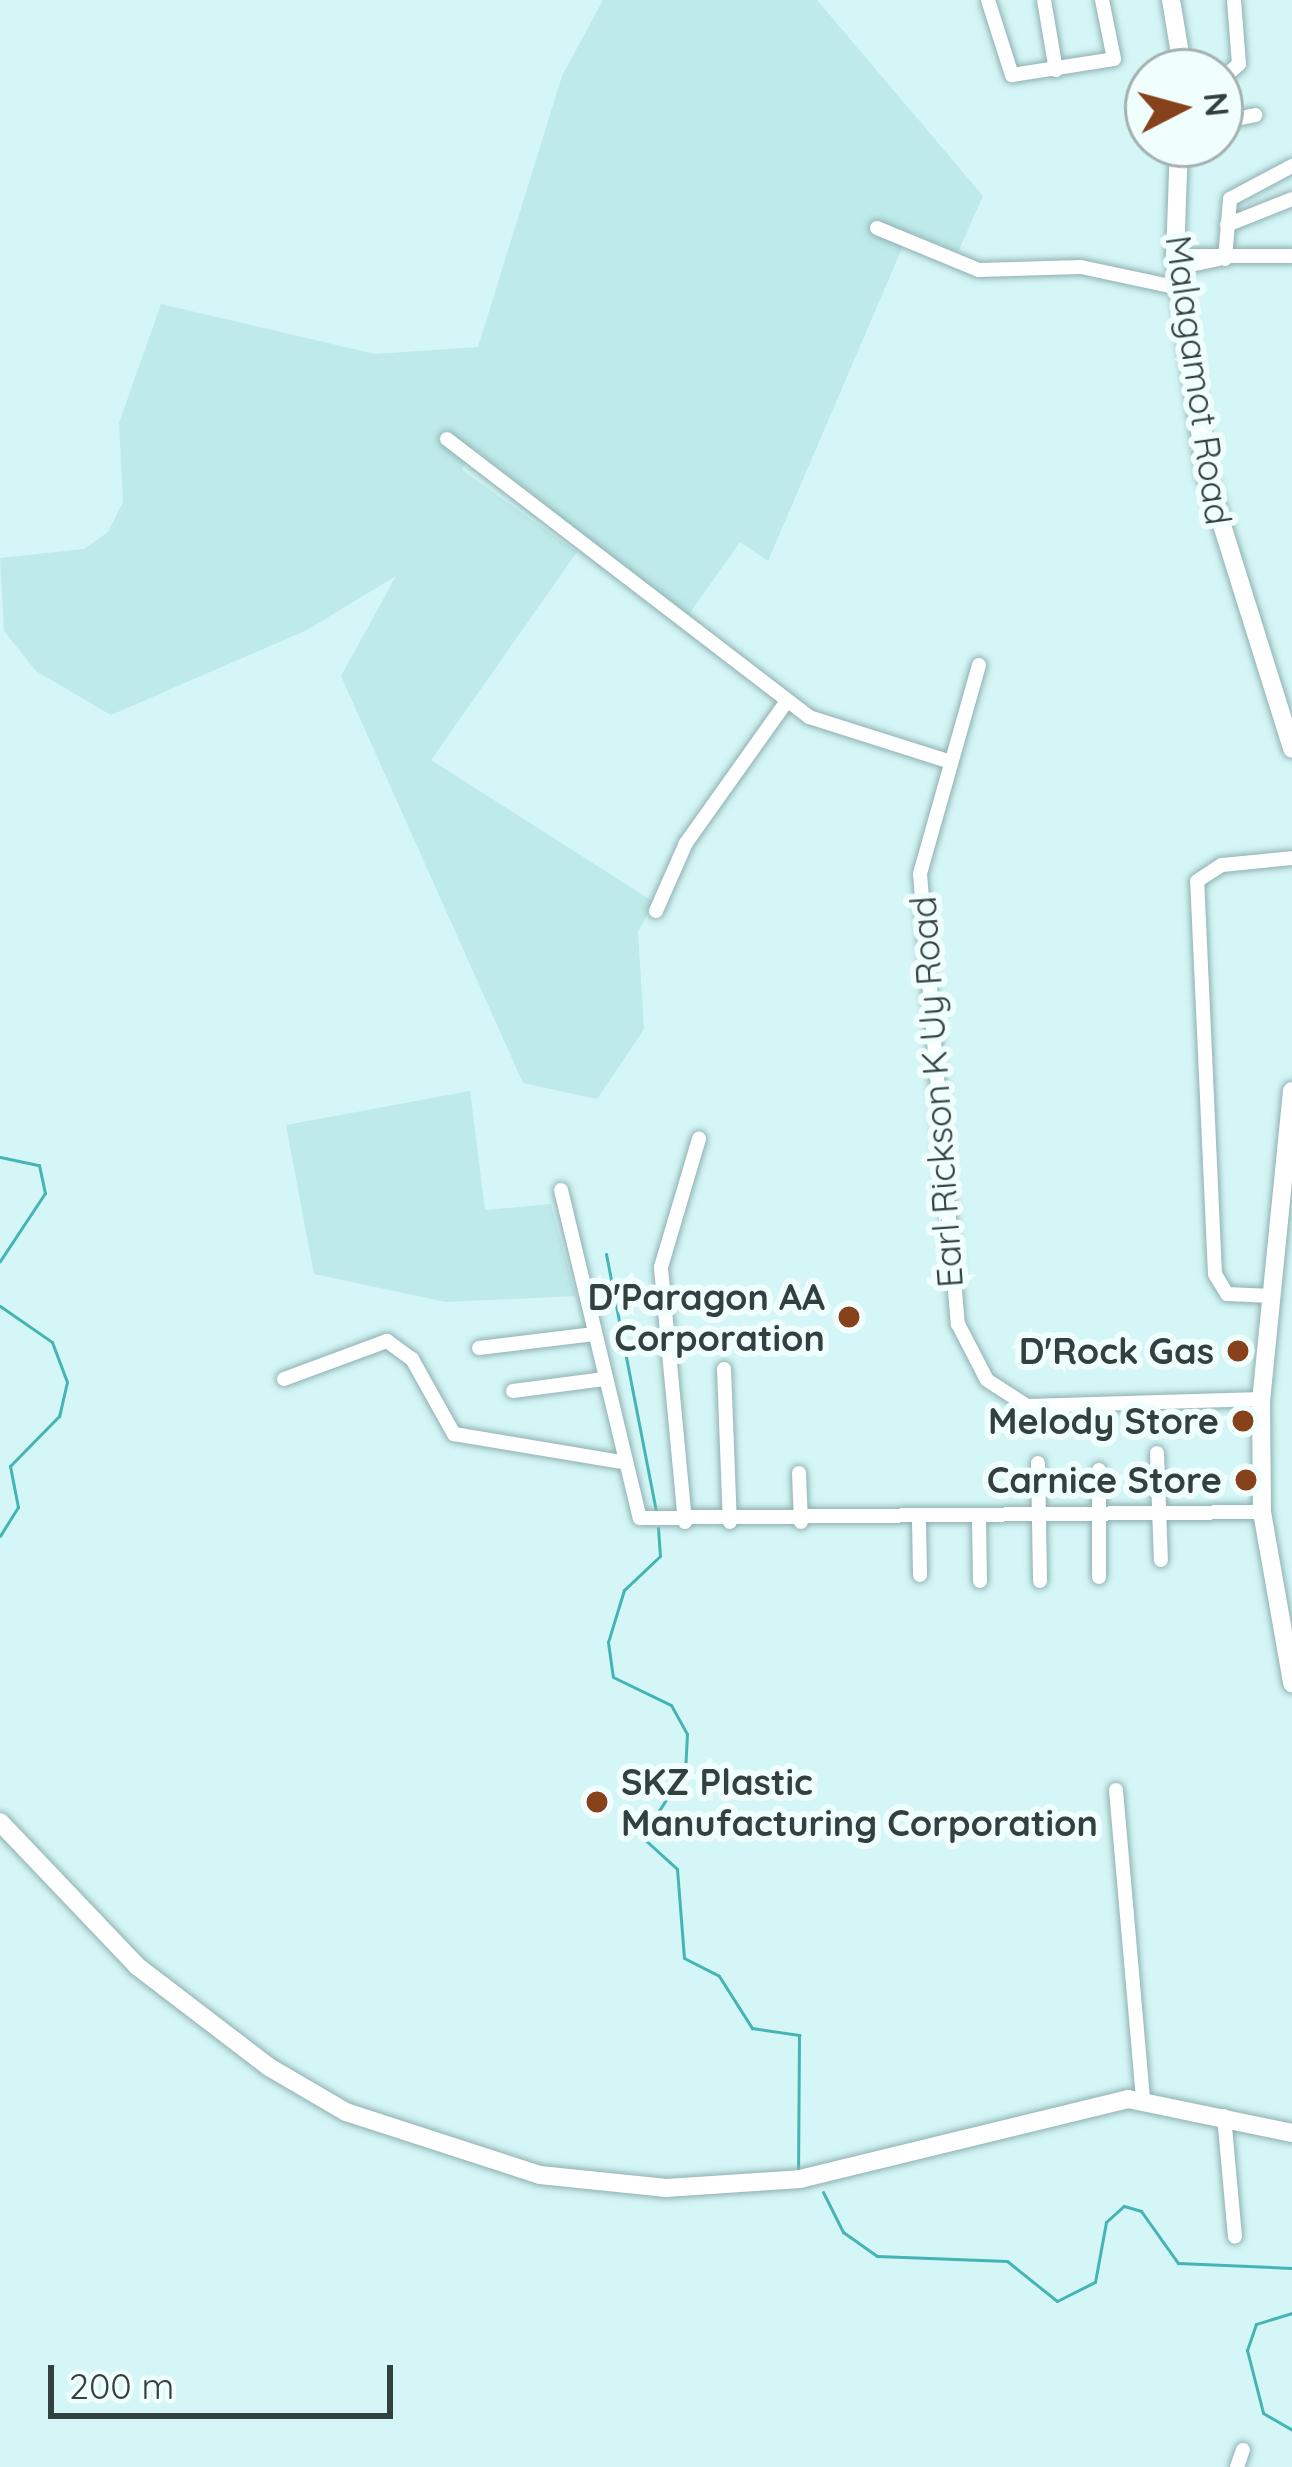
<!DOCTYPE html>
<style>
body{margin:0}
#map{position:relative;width:1292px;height:2467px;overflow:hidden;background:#d4f6f6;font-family:Quicksand,sans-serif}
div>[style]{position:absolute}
.built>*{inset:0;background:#beeaea}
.stream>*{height:3px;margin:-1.5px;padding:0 1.5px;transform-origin:1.5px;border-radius:1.5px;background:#45b4b5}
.roads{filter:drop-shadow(0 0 3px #8fb0b0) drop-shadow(0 0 3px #8fb0b0)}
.street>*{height:14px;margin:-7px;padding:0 7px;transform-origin:7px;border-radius:7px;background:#fff}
.secondary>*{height:18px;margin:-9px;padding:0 9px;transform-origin:9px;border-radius:9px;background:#fff}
.dots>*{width:33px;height:33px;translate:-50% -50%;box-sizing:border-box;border:6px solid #f1fefe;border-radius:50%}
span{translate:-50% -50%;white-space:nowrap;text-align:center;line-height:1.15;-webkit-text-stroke:12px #f1fefe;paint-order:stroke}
.street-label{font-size:36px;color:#324040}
.poi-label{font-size:36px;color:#324040;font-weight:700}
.right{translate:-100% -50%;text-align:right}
.left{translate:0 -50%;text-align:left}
.north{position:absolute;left:1124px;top:48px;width:120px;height:120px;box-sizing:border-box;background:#f1fefe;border:3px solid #a5b2b2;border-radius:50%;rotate:84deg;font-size:33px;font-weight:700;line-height:48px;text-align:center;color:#324040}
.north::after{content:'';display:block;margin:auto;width:42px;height:54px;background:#87411b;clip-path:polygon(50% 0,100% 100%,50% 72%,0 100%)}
.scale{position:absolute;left:48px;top:2365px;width:345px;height:54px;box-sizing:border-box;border:6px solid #324040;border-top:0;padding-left:15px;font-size:36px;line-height:42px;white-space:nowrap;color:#324040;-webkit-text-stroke:9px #f1fefe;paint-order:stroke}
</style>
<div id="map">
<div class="built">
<div style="clip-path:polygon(603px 0,817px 0,983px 196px,958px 252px,909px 232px,768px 561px,740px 542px,687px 617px,473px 447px,462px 470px,577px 552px,431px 760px,654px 902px,638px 932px,644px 1029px,597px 1099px,523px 1083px,341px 676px,396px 576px,307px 630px,111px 715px,36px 671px,4px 631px,0 558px,84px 549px,108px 532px,123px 502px,119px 423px,161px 304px,375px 354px,478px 347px,562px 76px)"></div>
<div style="clip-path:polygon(470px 1091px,485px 1210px,551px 1204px,576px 1296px,446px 1302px,314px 1274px,286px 1125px)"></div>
</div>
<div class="stream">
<div style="left:0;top:1157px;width:40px;rotate:12deg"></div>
<div style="left:39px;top:1165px;width:29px;rotate:78deg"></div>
<div style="left:45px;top:1193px;width:82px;rotate:123.5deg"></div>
<div style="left:606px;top:1254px;width:263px;rotate:79deg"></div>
<div style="left:0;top:1306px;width:63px;rotate:34.7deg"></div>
<div style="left:52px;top:1342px;width:43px;rotate:69.4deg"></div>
<div style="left:67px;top:1382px;width:35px;rotate:103deg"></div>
<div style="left:59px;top:1416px;width:70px;rotate:134.4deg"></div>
<div style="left:10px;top:1466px;width:42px;rotate:79deg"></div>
<div style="left:18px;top:1507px;width:34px;rotate:122deg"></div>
<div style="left:658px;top:1528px;width:28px;rotate:86deg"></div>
<div style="left:660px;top:1556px;width:50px;rotate:136.6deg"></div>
<div style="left:624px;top:1590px;width:54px;rotate:107.1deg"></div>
<div style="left:608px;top:1642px;width:35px;rotate:82deg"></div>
<div style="left:613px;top:1677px;width:64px;rotate:25.8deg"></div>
<div style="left:671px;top:1705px;width:33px;rotate:61deg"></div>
<div style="left:687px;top:1734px;width:36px;rotate:93deg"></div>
<div style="left:685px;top:1770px;width:80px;rotate:122.7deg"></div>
<div style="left:642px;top:1837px;width:47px;rotate:42.4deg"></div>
<div style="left:677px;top:1869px;width:89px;rotate:85.5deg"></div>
<div style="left:684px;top:1958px;width:39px;rotate:27deg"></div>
<div style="left:719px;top:1976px;width:62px;rotate:57.6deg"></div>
<div style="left:752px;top:2028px;width:48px;rotate:8.5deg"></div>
<div style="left:799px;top:2035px;width:136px;rotate:90.4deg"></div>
<div style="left:823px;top:2192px;width:45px;rotate:63.4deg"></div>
<div style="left:843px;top:2232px;width:42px;rotate:35.2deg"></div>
<div style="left:877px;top:2256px;width:130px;rotate:2.2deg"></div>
<div style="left:1007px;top:2261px;width:64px;rotate:38.7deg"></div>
<div style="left:1057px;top:2301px;width:42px;rotate:-26.6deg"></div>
<div style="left:1095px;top:2282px;width:61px;rotate:-79.6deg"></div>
<div style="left:1106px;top:2222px;width:24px;rotate:-42deg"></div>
<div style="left:1124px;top:2206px;width:18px;rotate:16deg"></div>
<div style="left:1141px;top:2211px;width:64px;rotate:54.6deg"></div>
<div style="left:1178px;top:2263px;width:114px;rotate:2.5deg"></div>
<div style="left:1292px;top:2313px;width:38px;rotate:163deg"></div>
<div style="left:1256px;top:2324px;width:28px;rotate:109deg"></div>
<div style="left:1247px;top:2350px;width:65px;rotate:75.7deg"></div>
<div style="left:1263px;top:2413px;width:34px;rotate:30deg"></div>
</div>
<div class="roads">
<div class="street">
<div style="left:988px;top:0;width:79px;rotate:72.3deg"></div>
<div style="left:1012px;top:75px;width:103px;rotate:-8.9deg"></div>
<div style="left:1114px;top:59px;width:60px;rotate:-101.5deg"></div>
<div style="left:1044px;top:0;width:71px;rotate:80.3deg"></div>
<div style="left:1223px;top:78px;width:21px;rotate:-41deg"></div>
<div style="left:1239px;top:64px;width:64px;rotate:-94.5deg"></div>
<div style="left:1220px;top:122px;width:36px;rotate:-11deg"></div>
<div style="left:1227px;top:225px;width:70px;rotate:-21.8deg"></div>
<div style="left:877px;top:228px;width:110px;rotate:22.4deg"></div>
<div style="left:979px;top:270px;width:102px;rotate:-1.7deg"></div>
<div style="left:1081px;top:267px;width:100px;rotate:12.1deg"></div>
<div style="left:1175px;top:256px;width:117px"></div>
<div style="left:1225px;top:259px;width:60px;rotate:-85.2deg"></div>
<div style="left:1230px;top:199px;width:70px;rotate:-28deg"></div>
<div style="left:1176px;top:268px;width:44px;rotate:-11.8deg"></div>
<div style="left:447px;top:439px;width:456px;rotate:37.5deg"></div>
<div style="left:809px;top:717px;width:146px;rotate:17.6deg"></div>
<div style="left:979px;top:665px;width:217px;rotate:105.8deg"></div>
<div style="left:920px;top:874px;width:452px;rotate:85.2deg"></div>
<div style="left:958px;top:1324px;width:63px;rotate:62.6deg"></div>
<div style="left:987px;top:1380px;width:48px;rotate:33deg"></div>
<div style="left:1027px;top:1406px;width:234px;rotate:-1.7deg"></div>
<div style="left:656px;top:911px;width:74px;rotate:-66.2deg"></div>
<div style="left:686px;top:843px;width:174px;rotate:-54.6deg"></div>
<div style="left:561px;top:1190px;width:337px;rotate:76.5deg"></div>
<div style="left:640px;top:1518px;width:622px;rotate:-0.55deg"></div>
<div style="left:1272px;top:1296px;width:45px;rotate:-177.5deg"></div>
<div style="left:1227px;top:1294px;width:23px;rotate:-121deg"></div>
<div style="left:1215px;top:1274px;width:393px;rotate:-92.6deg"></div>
<div style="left:1197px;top:881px;width:30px;rotate:-33deg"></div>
<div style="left:1222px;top:865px;width:70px;rotate:-5.7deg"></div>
<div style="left:479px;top:1348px;width:116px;rotate:-6.9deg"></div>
<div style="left:724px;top:1369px;width:153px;rotate:87.8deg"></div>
<div style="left:284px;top:1379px;width:110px;rotate:-20.3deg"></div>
<div style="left:387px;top:1341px;width:31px;rotate:36deg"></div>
<div style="left:412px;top:1359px;width:86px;rotate:60.8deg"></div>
<div style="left:454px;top:1434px;width:169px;rotate:9.5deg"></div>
<div style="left:513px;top:1391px;width:92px;rotate:-7.5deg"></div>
<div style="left:1157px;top:1453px;width:107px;rotate:87.9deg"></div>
<div style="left:1038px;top:1463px;width:118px;rotate:89deg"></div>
<div style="left:1099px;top:1470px;width:107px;rotate:90deg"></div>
<div style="left:799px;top:1473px;width:49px;rotate:87.7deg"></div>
<div style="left:979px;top:1518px;width:63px;rotate:89.1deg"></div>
<div style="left:919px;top:1521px;width:54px;rotate:88.9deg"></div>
<div style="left:685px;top:1522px;width:256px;rotate:-95.4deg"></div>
<div style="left:661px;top:1267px;width:134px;rotate:-73.5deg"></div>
<div style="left:1116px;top:1790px;width:310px;rotate:85deg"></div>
<div style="left:1224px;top:2116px;width:121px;rotate:84.8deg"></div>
<div style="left:1237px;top:2467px;width:18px;rotate:-71deg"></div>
</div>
<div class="secondary">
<div style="left:1171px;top:0;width:73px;rotate:80.5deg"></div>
<div style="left:1179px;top:144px;width:112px;rotate:92deg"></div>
<div style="left:1175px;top:256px;width:220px;rotate:81.9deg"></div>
<div style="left:1206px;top:474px;width:288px;rotate:72.6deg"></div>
<div style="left:1292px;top:1091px;width:310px;rotate:95.7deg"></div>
<div style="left:1261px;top:1399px;width:113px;rotate:89.5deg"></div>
<div style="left:1262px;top:1512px;width:174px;rotate:80deg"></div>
<div style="left:0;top:1822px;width:199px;rotate:46.4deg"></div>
<div style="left:137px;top:1966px;width:166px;rotate:37.4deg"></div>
<div style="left:269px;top:2067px;width:89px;rotate:30.3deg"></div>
<div style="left:346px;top:2112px;width:204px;rotate:18deg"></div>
<div style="left:540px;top:2175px;width:127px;rotate:5.9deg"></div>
<div style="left:666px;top:2188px;width:134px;rotate:-3.8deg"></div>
<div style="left:800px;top:2179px;width:338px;rotate:-13.7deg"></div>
<div style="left:1128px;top:2099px;width:167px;rotate:11.7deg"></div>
</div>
</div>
<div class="dots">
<div style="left:849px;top:1317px;background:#87411b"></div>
<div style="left:1238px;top:1351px;background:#87411b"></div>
<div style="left:1243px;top:1421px;background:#87411b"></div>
<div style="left:1246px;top:1480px;background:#87411b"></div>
<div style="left:597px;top:1802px;background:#87411b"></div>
</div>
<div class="street-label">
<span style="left:1199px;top:380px;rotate:82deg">Malagamot Road</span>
<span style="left:936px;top:1092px;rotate:-94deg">Earl Rickson K Uy Road</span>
</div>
<div class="poi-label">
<span class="right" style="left:825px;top:1317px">D'Paragon AA<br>Corporation</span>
<span class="right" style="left:1214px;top:1351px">D'Rock Gas</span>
<span class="right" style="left:1219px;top:1421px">Melody Store</span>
<span class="right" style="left:1222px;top:1480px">Carnice Store</span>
<span class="left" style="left:621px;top:1802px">SKZ Plastic<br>Manufacturing Corporation</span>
</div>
<div class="north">N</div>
<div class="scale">200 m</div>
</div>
